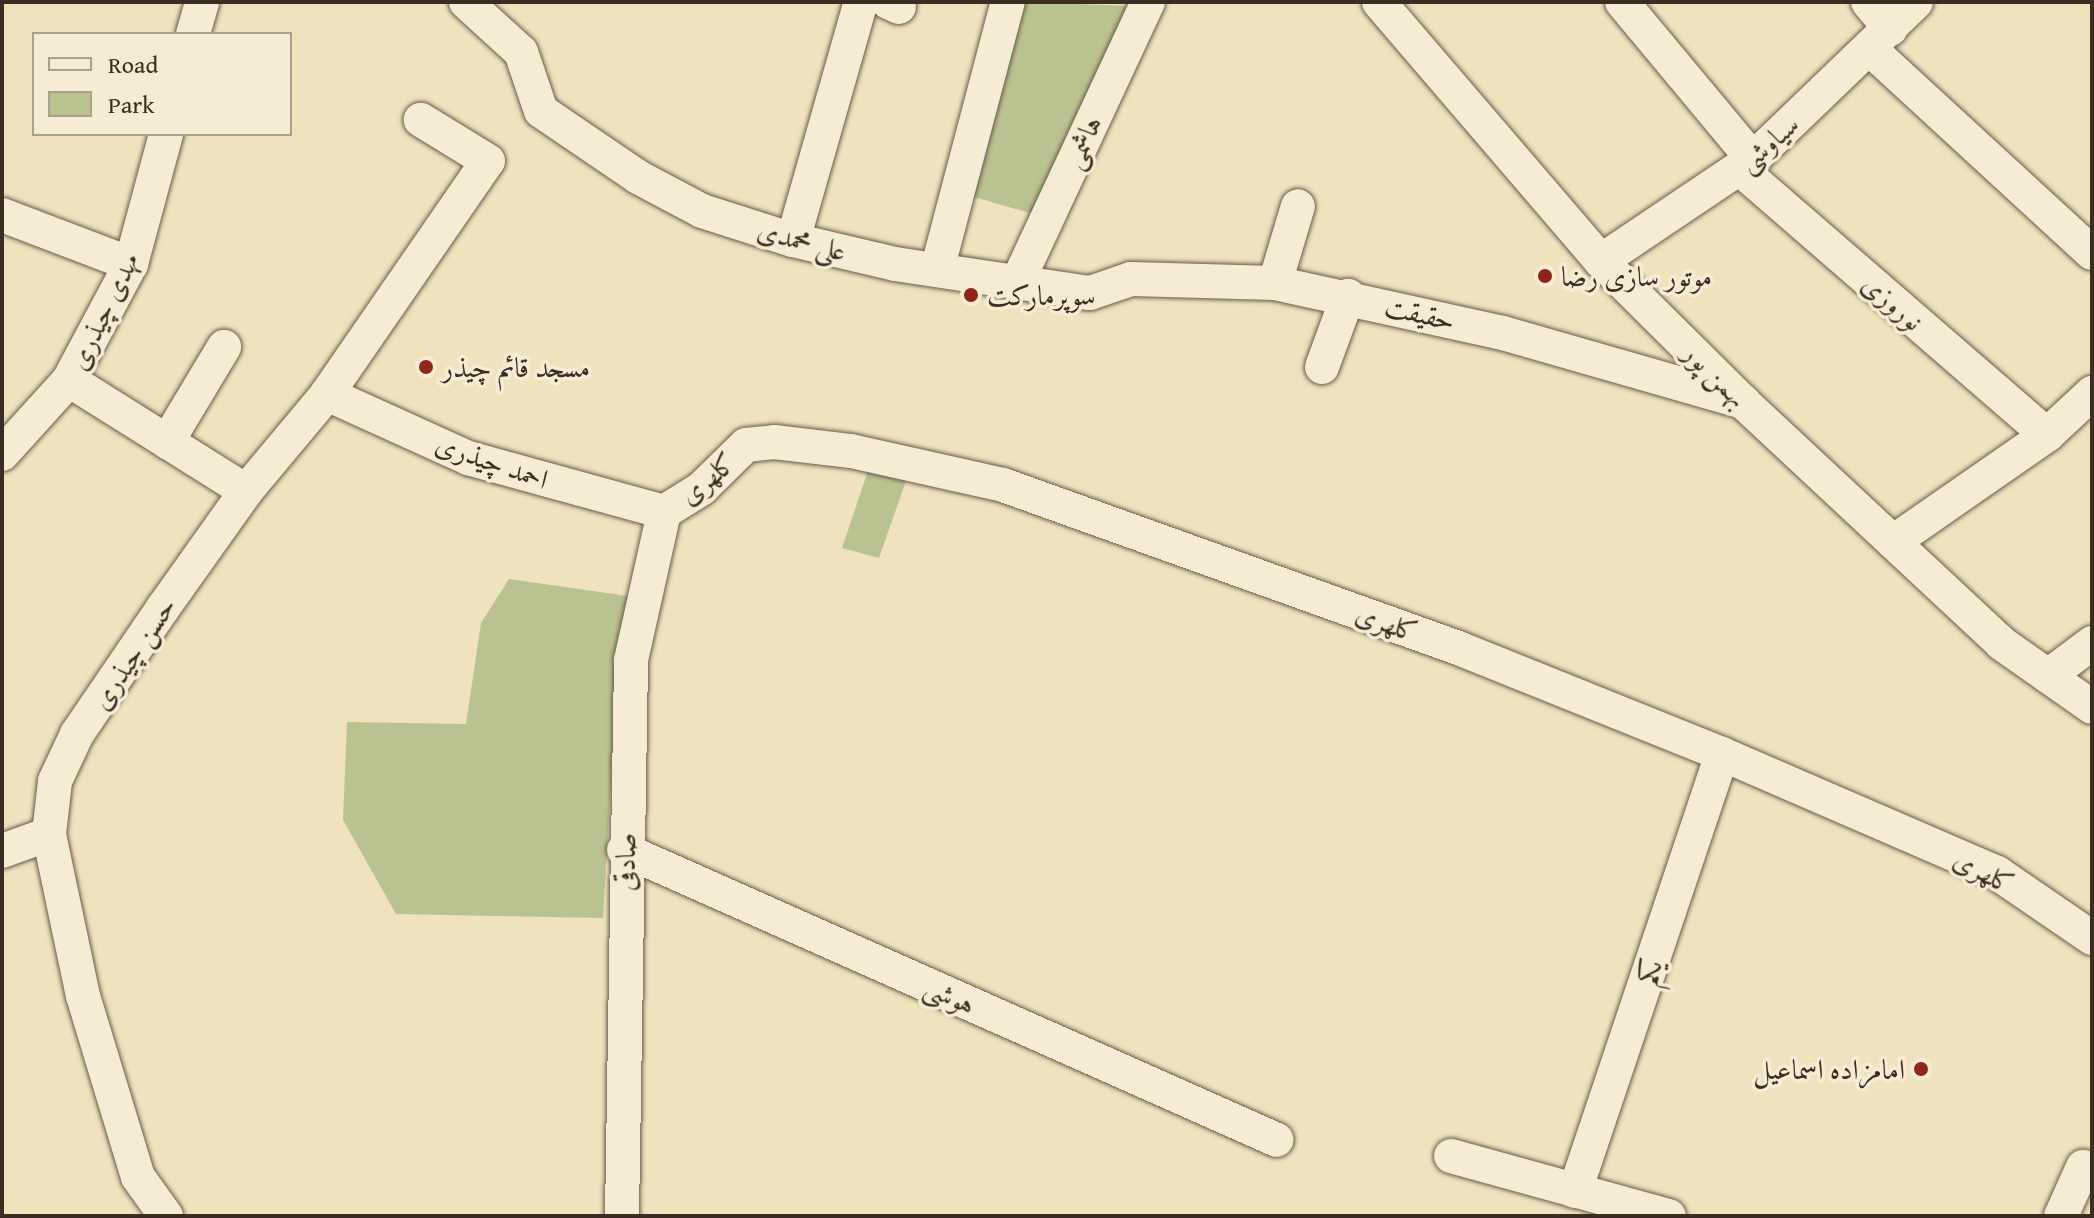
<!DOCTYPE html>
<meta charset="utf-8">
<style>
body{margin:0}
#map{position:relative;width:2094px;height:1218px;overflow:hidden;background:#efe2bc;font-family:"Gentium Book Plus",Amiri,serif}
div>[style]{position:absolute}
.green>*{inset:0;background:#bac390}
.roads{filter:drop-shadow(0 0 2px #695a48) drop-shadow(0 0 2px #695a48)}
.minor>*{height:34px;margin:-17px;padding:0 17px;transform-origin:17px;border-radius:17px;background:#f5ecd3}
.dots>*{width:22px;height:22px;translate:-50% -50%;box-sizing:border-box;border:4px solid #f5ecd3;border-radius:50%}
span{translate:-50% -50%;white-space:nowrap;text-align:center;line-height:1.15;-webkit-text-stroke:7px #f5ecd3;paint-order:stroke}
.street-label{font-size:28px;color:#3c2d21}
.poi-label{font-size:28px;color:#3c2d21}
.left{translate:0 -50%;text-align:left}
.right{translate:-100% -50%;text-align:right}
.frame{position:absolute;inset:0;border:4px solid #3c2d21;pointer-events:none}
.legend{position:absolute;left:32px;top:32px;width:260px;height:104px;box-sizing:border-box;background:#f5ecd3;border:2px solid #aba08c;margin:0;padding:10px 14px;list-style:none;font-size:24px;color:#3c2d21}
.legend li{display:flex;align-items:center;gap:16px;height:40px}
.legend b{width:40px;border:2px solid #aba08c}
</style>
<div id="map">
<div class="green">
<div style="clip-path:polygon(1016px 2px,1136px 6px,1040px 216px,964px 194px)"></div>
<div style="clip-path:polygon(871px 462px,908px 475px,879px 558px,842px 548px)"></div>
<div style="clip-path:polygon(509px 579px,628px 596px,618px 658px,603px 918px,396px 914px,343px 820px,347px 722px,466px 724px,481px 623px)"></div>
</div>
<div class="roads">
<div class="minor">
<div style="left:466px;top:2px;width:74px;rotate:42.3deg"></div>
<div style="left:521px;top:52px;width:62px;rotate:71.3deg"></div>
<div style="left:541px;top:111px;width:117px;rotate:34.2deg"></div>
<div style="left:638px;top:177px;width:72px;rotate:28deg"></div>
<div style="left:702px;top:211px;width:96px;rotate:17.7deg"></div>
<div style="left:793px;top:240px;width:105px;rotate:13.2deg"></div>
<div style="left:895px;top:264px;width:197px;rotate:8.5deg"></div>
<div style="left:1090px;top:293px;width:43px;rotate:-18.9deg"></div>
<div style="left:1131px;top:279px;width:144px;rotate:1.6deg"></div>
<div style="left:1275px;top:283px;width:233px;rotate:12.4deg"></div>
<div style="left:1503px;top:333px;width:250px;rotate:16deg"></div>
<div style="left:888px;top:2px;width:12px;rotate:24deg"></div>
<div style="left:1379px;top:2px;width:341px;rotate:49.4deg"></div>
<div style="left:1601px;top:261px;width:200px;rotate:44.8deg"></div>
<div style="left:1743px;top:402px;width:353px;rotate:43deg"></div>
<div style="left:2001px;top:643px;width:111px;rotate:35.1deg"></div>
<div style="left:1622px;top:2px;width:204px;rotate:50.2deg"></div>
<div style="left:1868px;top:2px;width:35px;rotate:50deg"></div>
<div style="left:193px;top:34px;width:33px;rotate:-74deg"></div>
<div style="left:1870px;top:49px;width:301px;rotate:42.6deg"></div>
<div style="left:1740px;top:169px;width:406px;rotate:40.9deg"></div>
<div style="left:2px;top:215px;width:138px;rotate:20.8deg"></div>
<div style="left:793px;top:240px;width:248px;rotate:-74.1deg"></div>
<div style="left:1601px;top:261px;width:183px;rotate:-33.9deg"></div>
<div style="left:1753px;top:159px;width:226px;rotate:-43.9deg"></div>
<div style="left:937px;top:270px;width:277px;rotate:-75.2deg"></div>
<div style="left:1017px;top:283px;width:310px;rotate:-65deg"></div>
<div style="left:1275px;top:283px;width:80px;rotate:-73.4deg"></div>
<div style="left:1322px;top:367px;width:76px;rotate:-69.9deg"></div>
<div style="left:69px;top:380px;width:209px;rotate:32.1deg"></div>
<div style="left:327px;top:394px;width:155px;rotate:24.4deg"></div>
<div style="left:468px;top:458px;width:203px;rotate:15.4deg"></div>
<div style="left:167px;top:442px;width:111px;rotate:-59deg"></div>
<div style="left:2px;top:454px;width:100px;rotate:-47.8deg"></div>
<div style="left:69px;top:380px;width:132px;rotate:-61.9deg"></div>
<div style="left:131px;top:264px;width:135px;rotate:-74.9deg"></div>
<div style="left:664px;top:512px;width:44px;rotate:-31.9deg"></div>
<div style="left:701px;top:489px;width:63px;rotate:-44.4deg"></div>
<div style="left:746px;top:445px;width:28px;rotate:-6deg"></div>
<div style="left:774px;top:442px;width:78px;rotate:6.7deg"></div>
<div style="left:851px;top:451px;width:156px;rotate:12.6deg"></div>
<div style="left:1003px;top:485px;width:486px;rotate:19.7deg"></div>
<div style="left:1461px;top:649px;width:281px;rotate:21.9deg"></div>
<div style="left:1722px;top:754px;width:300px;rotate:23.4deg"></div>
<div style="left:1997px;top:873px;width:115px;rotate:34.4deg"></div>
<div style="left:1893px;top:542px;width:188px;rotate:-34.8deg"></div>
<div style="left:2047px;top:435px;width:62px;rotate:-43deg"></div>
<div style="left:2048px;top:676px;width:55px;rotate:-36.9deg"></div>
<div style="left:624px;top:850px;width:714px;rotate:23.95deg"></div>
<div style="left:2px;top:851px;width:50px;rotate:-19.9deg"></div>
<div style="left:1451px;top:1156px;width:226px;rotate:15.4deg"></div>
<div style="left:1575px;top:1191px;width:461px;rotate:-71.4deg"></div>
<div style="left:166px;top:1216px;width:48px;rotate:-125.7deg"></div>
<div style="left:138px;top:1177px;width:189px;rotate:-106.9deg"></div>
<div style="left:83px;top:996px;width:166px;rotate:-101.9deg"></div>
<div style="left:49px;top:834px;width:53px;rotate:-83.5deg"></div>
<div style="left:55px;top:781px;width:52px;rotate:-64.9deg"></div>
<div style="left:77px;top:734px;width:153px;rotate:-55.7deg"></div>
<div style="left:163px;top:608px;width:143px;rotate:-54.6deg"></div>
<div style="left:246px;top:491px;width:126px;rotate:-50.1deg"></div>
<div style="left:327px;top:394px;width:283px;rotate:-55.4deg"></div>
<div style="left:488px;top:161px;width:79px;rotate:-148.5deg"></div>
<div style="left:622px;top:1216px;width:556px;rotate:-89.07deg"></div>
<div style="left:631px;top:660px;width:152px;rotate:-77.4deg"></div>
<div style="left:2061px;top:1216px;width:54px;rotate:-65.8deg"></div>
</div>
</div>
<div class="dots">
<div style="left:1545px;top:276px;background:#8f2418"></div>
<div style="left:971px;top:295px;background:#8f2418"></div>
<div style="left:426px;top:367px;background:#8f2418"></div>
<div style="left:1921px;top:1069px;background:#8f2418"></div>
</div>
<div class="street-label">
<span style="left:1082px;top:142px;rotate:-65deg">هاشمی</span>
<span style="left:1768px;top:143px;rotate:-41deg">سیاوشی</span>
<span style="left:802px;top:240px;rotate:15deg">علی محمدی</span>
<span style="left:1893px;top:302px;rotate:41deg">نوروزی</span>
<span style="left:103px;top:311px;rotate:-64deg">مهدی چیذری</span>
<span style="left:1420px;top:313px;rotate:13deg">حقیقت</span>
<span style="left:1716px;top:375px;rotate:45deg">بهمن پور</span>
<span style="left:492px;top:461px;rotate:19deg">احمد چیذری</span>
<span style="left:707px;top:478px;rotate:-39deg">کلهری</span>
<span style="left:1387px;top:622px;rotate:20deg">کلهری</span>
<span style="left:133px;top:653px;rotate:-56deg">حسن چیذری</span>
<span style="left:625px;top:862px;rotate:-89deg">صادقی</span>
<span style="left:1984px;top:871px;rotate:28deg">کلهری</span>
<span style="left:1649px;top:972px;rotate:-71deg">یکم</span>
<span style="left:950px;top:995px;rotate:24deg">هوشی</span>
</div>
<div class="poi-label">
<span class="left" style="left:1561px;top:276px">موتور سازی رضا</span>
<span class="left" style="left:987px;top:295px">سوپرمارکت</span>
<span class="left" style="left:442px;top:367px">مسجد قائم چیذر</span>
<span class="right" style="left:1905px;top:1069px">امامزاده اسماعیل</span>
</div>
<div class="frame"></div>
<ul class="legend">
<li><b style="height:10px;background:#f5ecd3"></b>Road</li>
<li><b style="height:22px;background:#bac390"></b>Park</li>
</ul>
</div>
